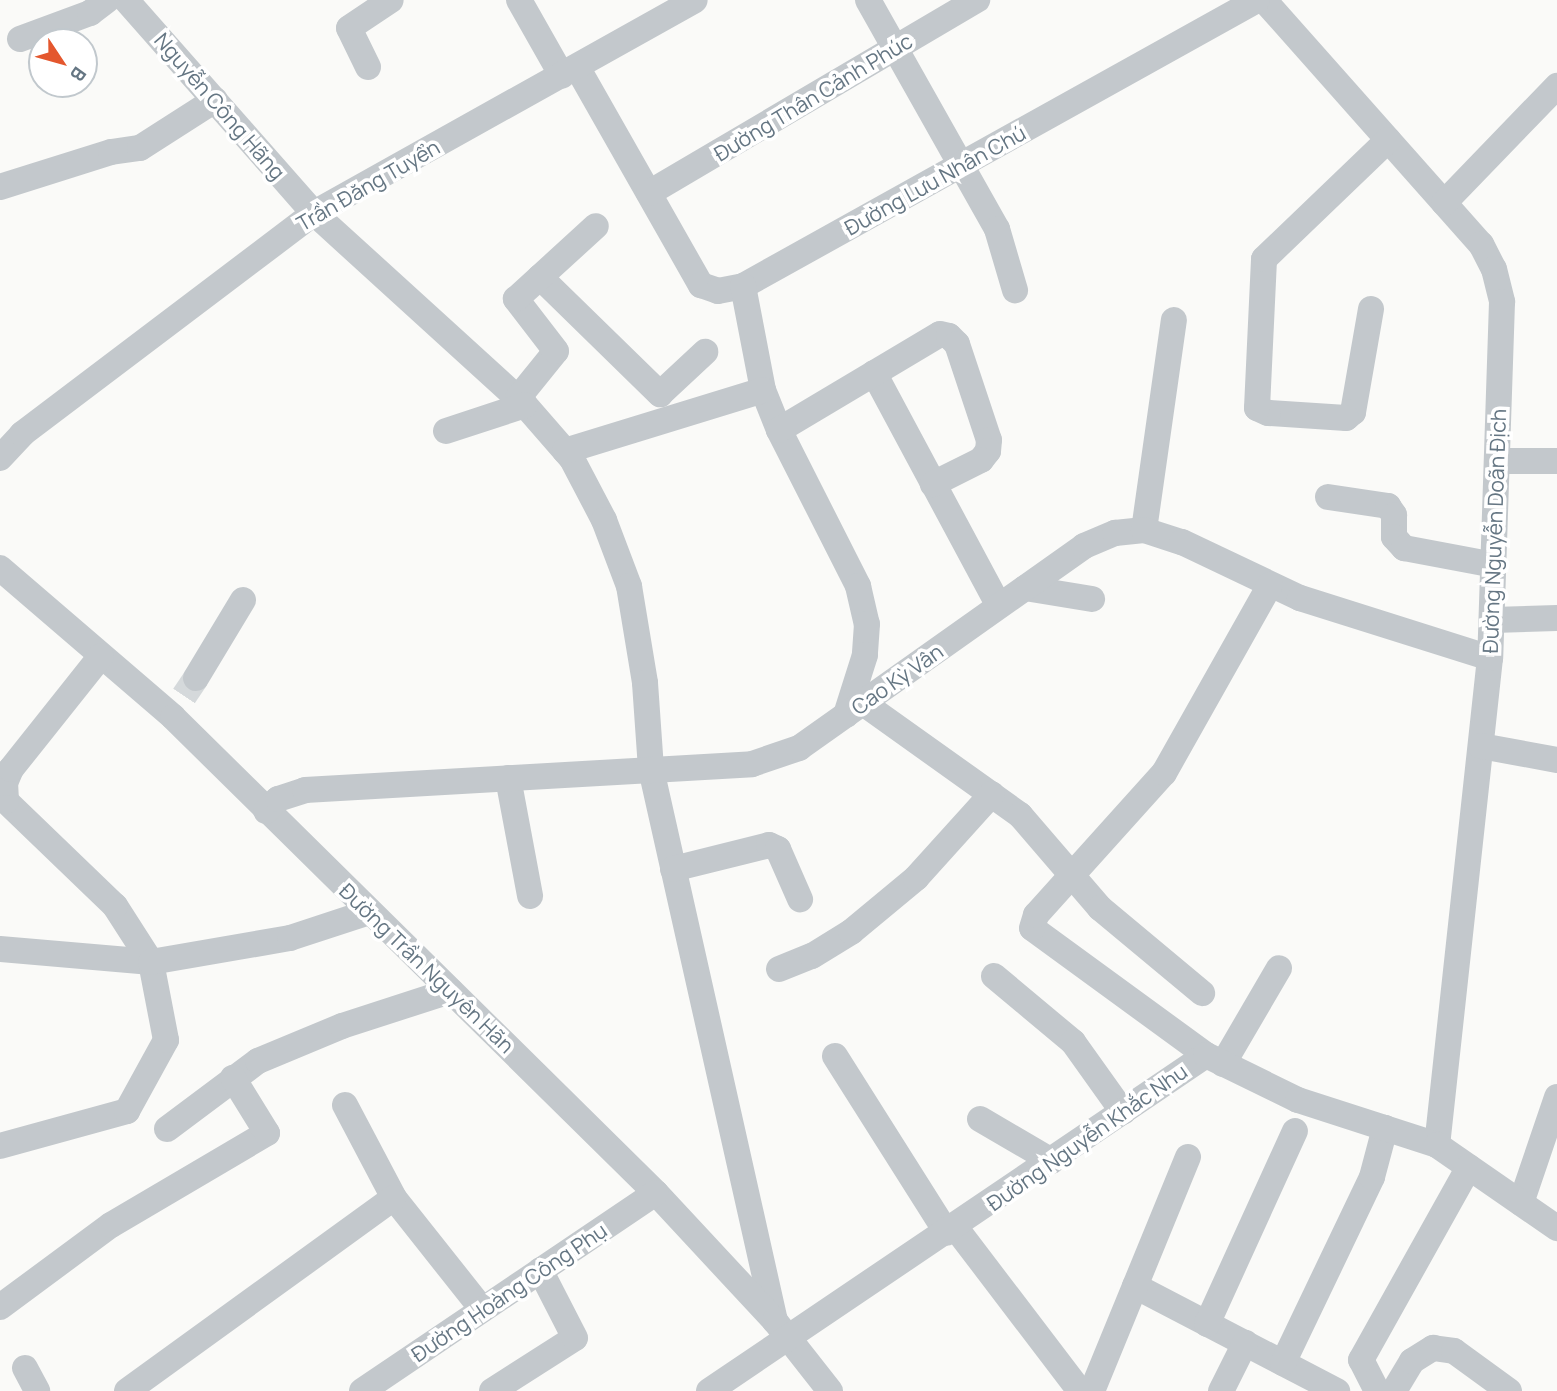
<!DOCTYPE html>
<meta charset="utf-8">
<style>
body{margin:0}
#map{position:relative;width:1557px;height:1391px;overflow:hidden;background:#fafaf8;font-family:Manrope,sans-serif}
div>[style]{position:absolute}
.minor-tunnel>*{height:26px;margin-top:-13px;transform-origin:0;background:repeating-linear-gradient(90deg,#d5d9db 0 26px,transparent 0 39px)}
.minor>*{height:26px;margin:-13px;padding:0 13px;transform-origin:13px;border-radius:13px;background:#c3c8cc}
span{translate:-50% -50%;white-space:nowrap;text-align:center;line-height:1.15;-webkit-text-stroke:7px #fff;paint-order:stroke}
.street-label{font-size:21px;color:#657683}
.north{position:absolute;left:28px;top:28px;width:70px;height:70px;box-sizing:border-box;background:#fff;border:2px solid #c1c8cd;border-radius:50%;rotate:126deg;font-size:19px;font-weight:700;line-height:28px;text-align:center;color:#657683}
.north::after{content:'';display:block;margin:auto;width:24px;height:32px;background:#e4572e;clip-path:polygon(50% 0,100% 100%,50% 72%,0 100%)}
</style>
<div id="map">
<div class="minor-tunnel">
<div style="left:184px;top:696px;width:22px;rotate:-56deg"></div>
</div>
<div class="minor">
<div style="left:126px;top:0;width:284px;rotate:48.6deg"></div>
<div style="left:314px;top:213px;width:285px;rotate:42.3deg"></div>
<div style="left:525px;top:405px;width:72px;rotate:49deg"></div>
<div style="left:572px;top:459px;width:69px;rotate:62.3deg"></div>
<div style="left:604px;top:520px;width:71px;rotate:69.3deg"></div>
<div style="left:629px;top:586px;width:98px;rotate:80.6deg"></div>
<div style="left:645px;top:683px;width:86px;rotate:86deg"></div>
<div style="left:651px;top:769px;width:566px;rotate:77.34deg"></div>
<div style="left:519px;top:0;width:87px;rotate:60.5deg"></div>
<div style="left:868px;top:0;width:263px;rotate:60.6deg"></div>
<div style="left:997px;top:229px;width:64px;rotate:73.6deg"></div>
<div style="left:1264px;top:0;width:327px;rotate:48.4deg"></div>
<div style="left:1481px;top:244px;width:28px;rotate:63deg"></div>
<div style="left:1494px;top:269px;width:34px;rotate:76deg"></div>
<div style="left:1502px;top:302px;width:356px;rotate:91.9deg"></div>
<div style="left:1490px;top:658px;width:490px;rotate:96.2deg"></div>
<div style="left:20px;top:39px;width:75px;rotate:-20.4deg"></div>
<div style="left:90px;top:13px;width:21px;rotate:-37deg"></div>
<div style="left:368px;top:67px;width:43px;rotate:-116deg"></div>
<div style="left:349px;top:28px;width:50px;rotate:-33.7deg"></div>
<div style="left:577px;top:67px;width:251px;rotate:60.4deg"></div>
<div style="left:701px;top:285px;width:18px;rotate:19deg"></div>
<div style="left:718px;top:291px;width:25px;rotate:-11deg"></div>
<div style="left:743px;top:286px;width:588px;rotate:-29.09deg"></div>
<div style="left:0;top:187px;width:116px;rotate:-17.5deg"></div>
<div style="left:111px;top:152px;width:29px;rotate:-8deg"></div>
<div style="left:140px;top:148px;width:89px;rotate:-32.6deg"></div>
<div style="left:649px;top:193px;width:381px;rotate:-30.5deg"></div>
<div style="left:1444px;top:203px;width:163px;rotate:-46deg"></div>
<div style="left:540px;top:277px;width:168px;rotate:44.3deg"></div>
<div style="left:660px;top:394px;width:62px;rotate:-43deg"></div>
<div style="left:743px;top:286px;width:106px;rotate:79.1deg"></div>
<div style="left:763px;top:390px;width:43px;rotate:68.2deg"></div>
<div style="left:779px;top:430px;width:175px;rotate:63.1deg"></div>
<div style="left:858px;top:586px;width:39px;rotate:77deg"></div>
<div style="left:867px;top:624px;width:31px;rotate:94deg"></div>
<div style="left:865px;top:655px;width:63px;rotate:107.6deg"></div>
<div style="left:1371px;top:309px;width:105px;rotate:99.9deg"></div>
<div style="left:1353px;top:412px;width:9px;rotate:139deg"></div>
<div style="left:1346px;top:418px;width:78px;rotate:-176.3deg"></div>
<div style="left:1268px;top:413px;width:12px;rotate:-156deg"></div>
<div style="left:1257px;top:408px;width:149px;rotate:-87.3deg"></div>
<div style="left:1264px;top:259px;width:172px;rotate:-43.8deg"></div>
<div style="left:874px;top:373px;width:264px;rotate:61.8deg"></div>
<div style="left:518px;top:398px;width:60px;rotate:-51deg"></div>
<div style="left:556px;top:351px;width:66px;rotate:-127.6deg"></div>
<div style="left:516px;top:299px;width:108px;rotate:-42.4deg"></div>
<div style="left:779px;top:430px;width:187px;rotate:-30.8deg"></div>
<div style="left:940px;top:334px;width:9px;rotate:13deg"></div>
<div style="left:949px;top:336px;width:11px;rotate:45deg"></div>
<div style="left:957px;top:344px;width:101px;rotate:71.6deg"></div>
<div style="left:989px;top:440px;width:11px;rotate:95deg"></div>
<div style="left:988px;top:451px;width:11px;rotate:128deg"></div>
<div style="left:981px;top:460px;width:54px;rotate:153.4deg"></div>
<div style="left:446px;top:431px;width:83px;rotate:-18.2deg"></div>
<div style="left:565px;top:451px;width:207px;rotate:-17.1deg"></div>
<div style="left:0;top:458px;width:33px;rotate:-47deg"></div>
<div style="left:22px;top:434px;width:366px;rotate:-37.1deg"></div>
<div style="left:314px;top:213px;width:436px;rotate:-29.2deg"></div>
<div style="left:1497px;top:461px;width:60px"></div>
<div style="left:1328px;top:497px;width:61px;rotate:8.5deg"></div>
<div style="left:1388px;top:506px;width:11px;rotate:56deg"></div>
<div style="left:1394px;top:515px;width:22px;rotate:90deg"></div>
<div style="left:1394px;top:537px;width:15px;rotate:48deg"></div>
<div style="left:1404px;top:548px;width:92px;rotate:10.7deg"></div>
<div style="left:1144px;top:530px;width:212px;rotate:-81.9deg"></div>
<div style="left:0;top:568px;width:228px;rotate:40.7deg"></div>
<div style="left:173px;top:717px;width:678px;rotate:44.58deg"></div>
<div style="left:656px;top:1193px;width:175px;rotate:47.1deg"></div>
<div style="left:775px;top:1321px;width:89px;rotate:51.8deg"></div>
<div style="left:1025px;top:588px;width:68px;rotate:9.3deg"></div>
<div style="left:1493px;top:620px;width:64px;rotate:-1.8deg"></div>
<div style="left:196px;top:678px;width:91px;rotate:-58.9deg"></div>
<div style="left:863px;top:703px;width:193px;rotate:35.5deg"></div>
<div style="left:1020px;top:815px;width:123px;rotate:49.3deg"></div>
<div style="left:1100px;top:908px;width:133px;rotate:39.8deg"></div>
<div style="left:1481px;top:746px;width:77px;rotate:10.4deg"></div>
<div style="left:508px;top:778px;width:120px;rotate:79.4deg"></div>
<div style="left:266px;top:811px;width:17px;rotate:-45deg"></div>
<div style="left:278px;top:799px;width:28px;rotate:-18deg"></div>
<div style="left:305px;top:790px;width:448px;rotate:-3.3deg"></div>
<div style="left:752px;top:764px;width:50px;rotate:-18.8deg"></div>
<div style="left:799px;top:748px;width:349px;rotate:-35.3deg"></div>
<div style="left:1084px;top:546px;width:34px;rotate:-23deg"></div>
<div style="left:1115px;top:533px;width:29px;rotate:-6deg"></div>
<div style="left:1144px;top:530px;width:40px;rotate:18deg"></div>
<div style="left:1182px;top:542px;width:131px;rotate:25.4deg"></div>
<div style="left:1300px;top:598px;width:199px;rotate:17.5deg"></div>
<div style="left:673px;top:869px;width:99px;rotate:-14deg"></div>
<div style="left:769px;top:845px;width:10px;rotate:24deg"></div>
<div style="left:778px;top:849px;width:55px;rotate:66.3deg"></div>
<div style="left:0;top:949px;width:152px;rotate:4.9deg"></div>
<div style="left:151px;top:962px;width:67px;rotate:-122.7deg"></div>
<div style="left:115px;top:906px;width:151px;rotate:-136.1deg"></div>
<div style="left:6px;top:801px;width:18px;rotate:-93deg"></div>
<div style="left:5px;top:783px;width:15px;rotate:-67deg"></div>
<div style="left:11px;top:769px;width:144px;rotate:-51.5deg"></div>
<div style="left:779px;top:969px;width:35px;rotate:-22deg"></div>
<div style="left:812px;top:956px;width:46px;rotate:-31.6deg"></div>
<div style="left:851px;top:932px;width:85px;rotate:-39.7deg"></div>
<div style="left:916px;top:878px;width:113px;rotate:-47.9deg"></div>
<div style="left:994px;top:976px;width:103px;rotate:39.9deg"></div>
<div style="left:1073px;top:1042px;width:86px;rotate:54.5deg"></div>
<div style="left:1206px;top:1055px;width:215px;rotate:-143.9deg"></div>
<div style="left:1032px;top:928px;width:14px;rotate:-73deg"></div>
<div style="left:1036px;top:915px;width:191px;rotate:-48deg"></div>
<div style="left:1164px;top:773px;width:216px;rotate:-60.6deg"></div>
<div style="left:835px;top:1056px;width:209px;rotate:57.7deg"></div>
<div style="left:1223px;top:1064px;width:111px;rotate:-59.7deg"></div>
<div style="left:345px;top:1105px;width:105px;rotate:62.2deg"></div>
<div style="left:394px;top:1198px;width:142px;rotate:51.6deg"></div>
<div style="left:980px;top:1119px;width:83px;rotate:30.3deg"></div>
<div style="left:167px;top:1129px;width:114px;rotate:-36.8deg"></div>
<div style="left:258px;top:1061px;width:91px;rotate:-22.6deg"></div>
<div style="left:342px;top:1026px;width:114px;rotate:-18deg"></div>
<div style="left:0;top:1146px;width:132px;rotate:-15.4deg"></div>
<div style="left:127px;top:1111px;width:81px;rotate:-61.2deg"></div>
<div style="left:166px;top:1040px;width:79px;rotate:-100.9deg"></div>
<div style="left:151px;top:962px;width:141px;rotate:-9.8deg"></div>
<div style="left:290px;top:938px;width:83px;rotate:-18.2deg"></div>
<div style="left:1521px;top:1203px;width:112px;rotate:-71.2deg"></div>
<div style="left:955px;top:1227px;width:206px;rotate:52.7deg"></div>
<div style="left:1135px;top:1286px;width:228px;rotate:27.5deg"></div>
<div style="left:0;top:1307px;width:138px;rotate:-36.5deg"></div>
<div style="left:111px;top:1225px;width:181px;rotate:-30.5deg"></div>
<div style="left:267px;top:1133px;width:65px;rotate:-121.7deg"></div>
<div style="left:1207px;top:1324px;width:212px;rotate:-65.5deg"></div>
<div style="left:1283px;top:1363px;width:206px;rotate:-64.4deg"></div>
<div style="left:1372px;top:1177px;width:51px;rotate:-75.1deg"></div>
<div style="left:25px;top:1368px;width:26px;rotate:62deg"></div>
<div style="left:127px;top:1391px;width:329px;rotate:-35.9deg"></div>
<div style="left:362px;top:1391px;width:354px;rotate:-34deg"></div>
<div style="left:492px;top:1391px;width:98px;rotate:-32.6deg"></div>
<div style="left:575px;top:1338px;width:76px;rotate:-117.2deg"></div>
<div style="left:709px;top:1391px;width:600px;rotate:-34.06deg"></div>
<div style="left:1206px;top:1055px;width:102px;rotate:26.1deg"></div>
<div style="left:1298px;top:1100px;width:146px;rotate:17.9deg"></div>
<div style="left:1437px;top:1145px;width:146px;rotate:34.7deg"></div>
<div style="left:1092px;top:1391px;width:253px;rotate:-67.7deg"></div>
<div style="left:1221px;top:1391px;width:54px;rotate:-63.4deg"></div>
<div style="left:1377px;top:1391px;width:35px;rotate:-117deg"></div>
<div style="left:1361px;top:1360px;width:221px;rotate:-60.8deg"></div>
<div style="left:1394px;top:1391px;width:35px;rotate:-59deg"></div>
<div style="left:1412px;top:1361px;width:25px;rotate:-32deg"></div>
<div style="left:1433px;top:1348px;width:21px;rotate:8deg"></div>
<div style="left:1454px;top:1351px;width:68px;rotate:36deg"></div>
</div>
<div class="street-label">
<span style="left:813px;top:97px;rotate:-31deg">Đường Thân Cảnh Phúc</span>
<span style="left:220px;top:106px;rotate:49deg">Nguyễn Công Hãng</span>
<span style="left:935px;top:180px;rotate:-29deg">Đường Lưu Nhân Chú</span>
<span style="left:368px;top:185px;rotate:-30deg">Trần Đăng Tuyển</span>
<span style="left:1494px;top:531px;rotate:-88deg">Đường Nguyễn Doãn Địch</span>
<span style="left:897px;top:679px;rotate:-35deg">Cao Kỳ Vân</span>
<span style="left:427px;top:968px;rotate:44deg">Đường Trần Nguyên Hãn</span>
<span style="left:1087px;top:1137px;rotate:-35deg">Đường Nguyễn Khắc Nhu</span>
<span style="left:509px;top:1292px;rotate:-34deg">Đường Hoàng Công Phụ</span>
</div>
<div class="north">B</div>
</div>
